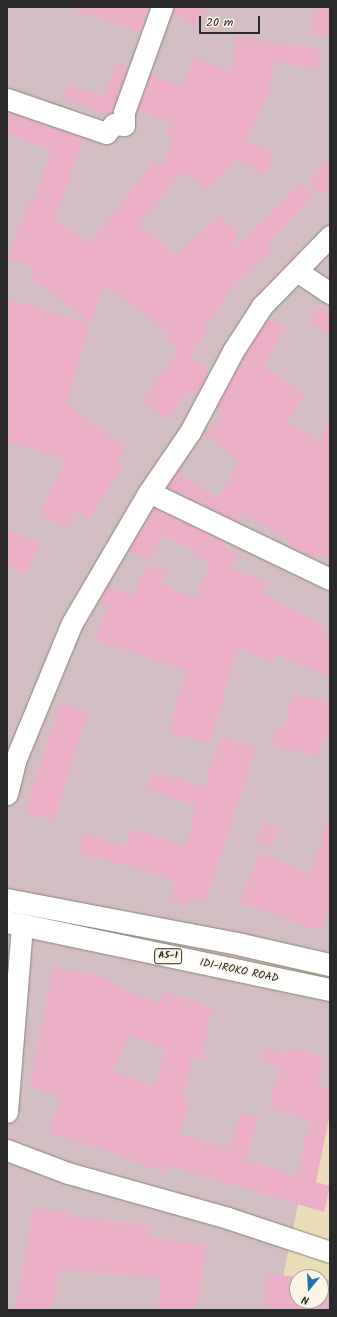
<!DOCTYPE html>
<style>
body{margin:0}
#map{position:relative;width:337px;height:1317px;overflow:hidden;background:#eadeba;font-family:Kalam,sans-serif}
div>[style]{position:absolute}
.industrial>*{inset:0;background:#d2bec2}
.building>*{inset:0;background:#eaaec6}
.roads{filter:drop-shadow(0 0 1px #8a8472) drop-shadow(0 0 1px #8a8472)}
.street>*{height:21px;margin:-10.5px;padding:0 10.5px;transform-origin:10.5px;border-radius:10.5px;background:#fff}
.highway>*{height:22px;margin:-11px;padding:0 11px;transform-origin:11px;border-radius:11px;background:#fff}
span{translate:-50% -50%;white-space:nowrap;text-align:center;line-height:1.15;-webkit-text-stroke:3px #fcf5e5;paint-order:stroke}
.shield-label span{padding:1px 3px;background:#fcf5e5;border:1px solid;border-radius:3px;-webkit-text-stroke-width:0}
.shield-label{font-size:10px;color:#2b2b2b;font-weight:700}
.street-label{font-size:11px;color:#2b2b2b}
.frame{position:absolute;inset:0;border:8px solid #2b2b2b;pointer-events:none}
.north{position:absolute;left:289px;top:1269px;width:40px;height:40px;box-sizing:border-box;background:#fcf5e5;border:1px solid #a8a49b;border-radius:50%;rotate:198deg;font-size:11px;font-weight:700;line-height:16px;text-align:center;color:#2b2b2b}
.north::after{content:'';display:block;margin:auto;width:14px;height:18px;background:#1f6fb2;clip-path:polygon(50% 0,100% 100%,50% 72%,0 100%)}
.scale{position:absolute;left:199px;top:16px;width:61px;height:18px;box-sizing:border-box;border:2px solid #2b2b2b;border-top:0;padding-left:5px;font-size:12px;line-height:14px;white-space:nowrap;color:#2b2b2b;-webkit-text-stroke:3px #fcf5e5;paint-order:stroke}
</style>
<div id="map">
<div class="industrial">
<div style="clip-path:polygon(7px 7px,330px 7px,330px 1102px,320px 1100px,276px 1310px,7px 1310px)"></div>
</div>
<div class="building">
<div style="clip-path:polygon(75px 7px,149px 7px,140px 32px,74px 11px)"></div>
<div style="clip-path:polygon(174px 7px,207px 7px,193px 27px,173px 13px)"></div>
<div style="clip-path:polygon(316px 7px,330px 7px,330px 37px,310px 34px)"></div>
<div style="clip-path:polygon(237px 36px,321px 50px,317px 71px,275px 61px,269px 93px,246px 141px,275px 155px,266px 174px,236px 160px,205px 191px,188px 174px,186px 176px,182px 172px,138px 225px,176px 256px,219px 214px,238px 234px,228px 255px,300px 183px,314px 196px,268px 243px,273px 248px,226px 292px,229px 294px,204px 329px,207px 332px,188px 357px,165px 339px,169px 334px,103px 284px,91px 323px,29px 278px,35px 270px,7px 258px,28px 201px,34px 203px,51px 149px,7px 135px,7px 112px,84px 138px,55px 219px,89px 244px,153px 162px,163px 165px,173px 138px,164px 135px,173px 124px,137px 111px,150px 74px,180px 86px,195px 56px,231px 73px)"></div>
<div style="clip-path:polygon(116px 61px,128px 66px,112px 112px,107px 115px,63px 99px,68px 84px,104px 96px)"></div>
<div style="clip-path:polygon(330px 157px,330px 187px,322px 196px,307px 183px)"></div>
<div style="clip-path:polygon(7px 299px,90px 324px,66px 404px,126px 449px,117px 462px,123px 466px,89px 519px,75px 512px,67px 528px,39px 516px,65px 459px,7px 442px)"></div>
<div style="clip-path:polygon(317px 306px,330px 313px,330px 335px,308px 323px)"></div>
<div style="clip-path:polygon(268px 319px,285px 328px,264px 367px,305px 395px,287px 422px,318px 442px,330px 420px,330px 559px,318px 553px,315px 559px,290px 546px,292px 542px,243px 514px,239px 522px,167px 487px,177px 472px,219px 498px,238px 461px,205px 434px,223px 413px,216px 409px,243px 357px)"></div>
<div style="clip-path:polygon(178px 350px,209px 370px,196px 396px,188px 391px,168px 420px,141px 402px)"></div>
<div style="clip-path:polygon(154px 508px,227px 543px,224px 548px,237px 553px,231px 569px,267px 583px,263px 594px,324px 626px,321px 633px,330px 638px,330px 679px,277px 654px,273px 663px,241px 650px,239px 653px,236px 652px,210px 744px,168px 732px,186px 671px,95px 641px,107px 604px,99px 601px,107px 587px,133px 596px,147px 564px,166px 572px,161px 585px,196px 598px,210px 562px,194px 556px,195px 551px,163px 535px,149px 561px,129px 551px)"></div>
<div style="clip-path:polygon(7px 530px,39px 543px,27px 574px,7px 566px)"></div>
<div style="clip-path:polygon(293px 693px,330px 703px,330px 736px,325px 735px,318px 757px,272px 745px,277px 726px,284px 728px)"></div>
<div style="clip-path:polygon(60px 703px,88px 712px,54px 821px,25px 812px)"></div>
<div style="clip-path:polygon(221px 737px,256px 748px,205px 902px,189px 899px,187px 906px,170px 900px,175px 881px,96px 856px,95px 860px,78px 854px,84px 834px,126px 847px,132px 829px,185px 846px,197px 806px,147px 791px,152px 772px,204px 787px)"></div>
<div style="clip-path:polygon(327px 820px,330px 821px,330px 906px,321px 931px,239px 903px,260px 853px,309px 875px)"></div>
<div style="clip-path:polygon(263px 824px,277px 829px,272px 848px,256px 842px)"></div>
<div style="clip-path:polygon(evenodd,53px 967px,96px 975px,114px 982px,113px 986px,159px 1004px,164px 991px,213px 1009px,205px 1032px,208px 1033px,201px 1060px,192px 1057px,183px 1099px,190px 1101px,179px 1135px,229px 1149px,240px 1112px,258px 1118px,245px 1161px,297px 1176px,310px 1120px,268px 1108px,280px 1068px,260px 1062px,265px 1048px,289px 1054px,290px 1048px,324px 1058px,317px 1085px,330px 1089px,330px 1114px,316px 1182px,330px 1186px,324px 1212px,166px 1165px,165px 1172px,148px 1167px,117px 1154px,49px 1134px,61px 1097px,29px 1087px,53px 967px,129px 1036px,166px 1048px,154px 1087px,112px 1071px,129px 1036px)"></div>
<div style="clip-path:polygon(33px 1207px,69px 1213px,68px 1217px,147px 1225px,146px 1237px,206px 1245px,197px 1310px,158px 1310px,162px 1278px,59px 1270px,52px 1310px,15px 1310px)"></div>
<div style="clip-path:polygon(266px 1274px,302px 1277px,297px 1277px,297px 1301px,321px 1301px,321px 1279px,330px 1279px,330px 1310px,263px 1310px)"></div>
</div>
<div class="roads">
<div class="street">
<div style="left:7px;top:99px;width:105px;rotate:19deg"></div>
<div style="left:106px;top:133px;width:12px;rotate:-48deg"></div>
<div style="left:114px;top:124px;width:10px;rotate:6deg"></div>
<div style="left:124px;top:125px;width:13px;rotate:-90deg"></div>
<div style="left:124px;top:112px;width:112px;rotate:-70.1deg"></div>
<div style="left:297px;top:271px;width:40px;rotate:34deg"></div>
<div style="left:149px;top:492px;width:201px;rotate:25.7deg"></div>
<div style="left:7px;top:794px;width:34px;rotate:-76deg"></div>
<div style="left:15px;top:761px;width:149px;rotate:-67.6deg"></div>
<div style="left:72px;top:623px;width:152px;rotate:-59.6deg"></div>
<div style="left:149px;top:492px;width:73px;rotate:-55.7deg"></div>
<div style="left:190px;top:432px;width:92px;rotate:-62deg"></div>
<div style="left:233px;top:351px;width:54px;rotate:-57.2deg"></div>
<div style="left:262px;top:306px;width:98px;rotate:-45.8deg"></div>
<div style="left:7px;top:1112px;width:188px;rotate:-85.4deg"></div>
<div style="left:7px;top:1150px;width:65px;rotate:20.7deg"></div>
<div style="left:68px;top:1173px;width:166px;rotate:15.7deg"></div>
<div style="left:228px;top:1218px;width:108px;rotate:18.4deg"></div>
</div>
<div class="highway">
<div style="left:7px;top:900px;width:239px;rotate:10.8deg"></div>
<div style="left:242px;top:945px;width:90px;rotate:12.8deg"></div>
<div style="left:7px;top:922px;width:330px;rotate:11.9deg"></div>
</div>
</div>
<div class="shield-label">
<span style="left:168px;top:956px">A5-1</span>
</div>
<div class="street-label">
<span style="left:239px;top:971px;rotate:12deg">IDI-IROKO ROAD</span>
</div>
<div class="frame"></div>
<div class="north">N</div>
<div class="scale">20 m</div>
</div>
